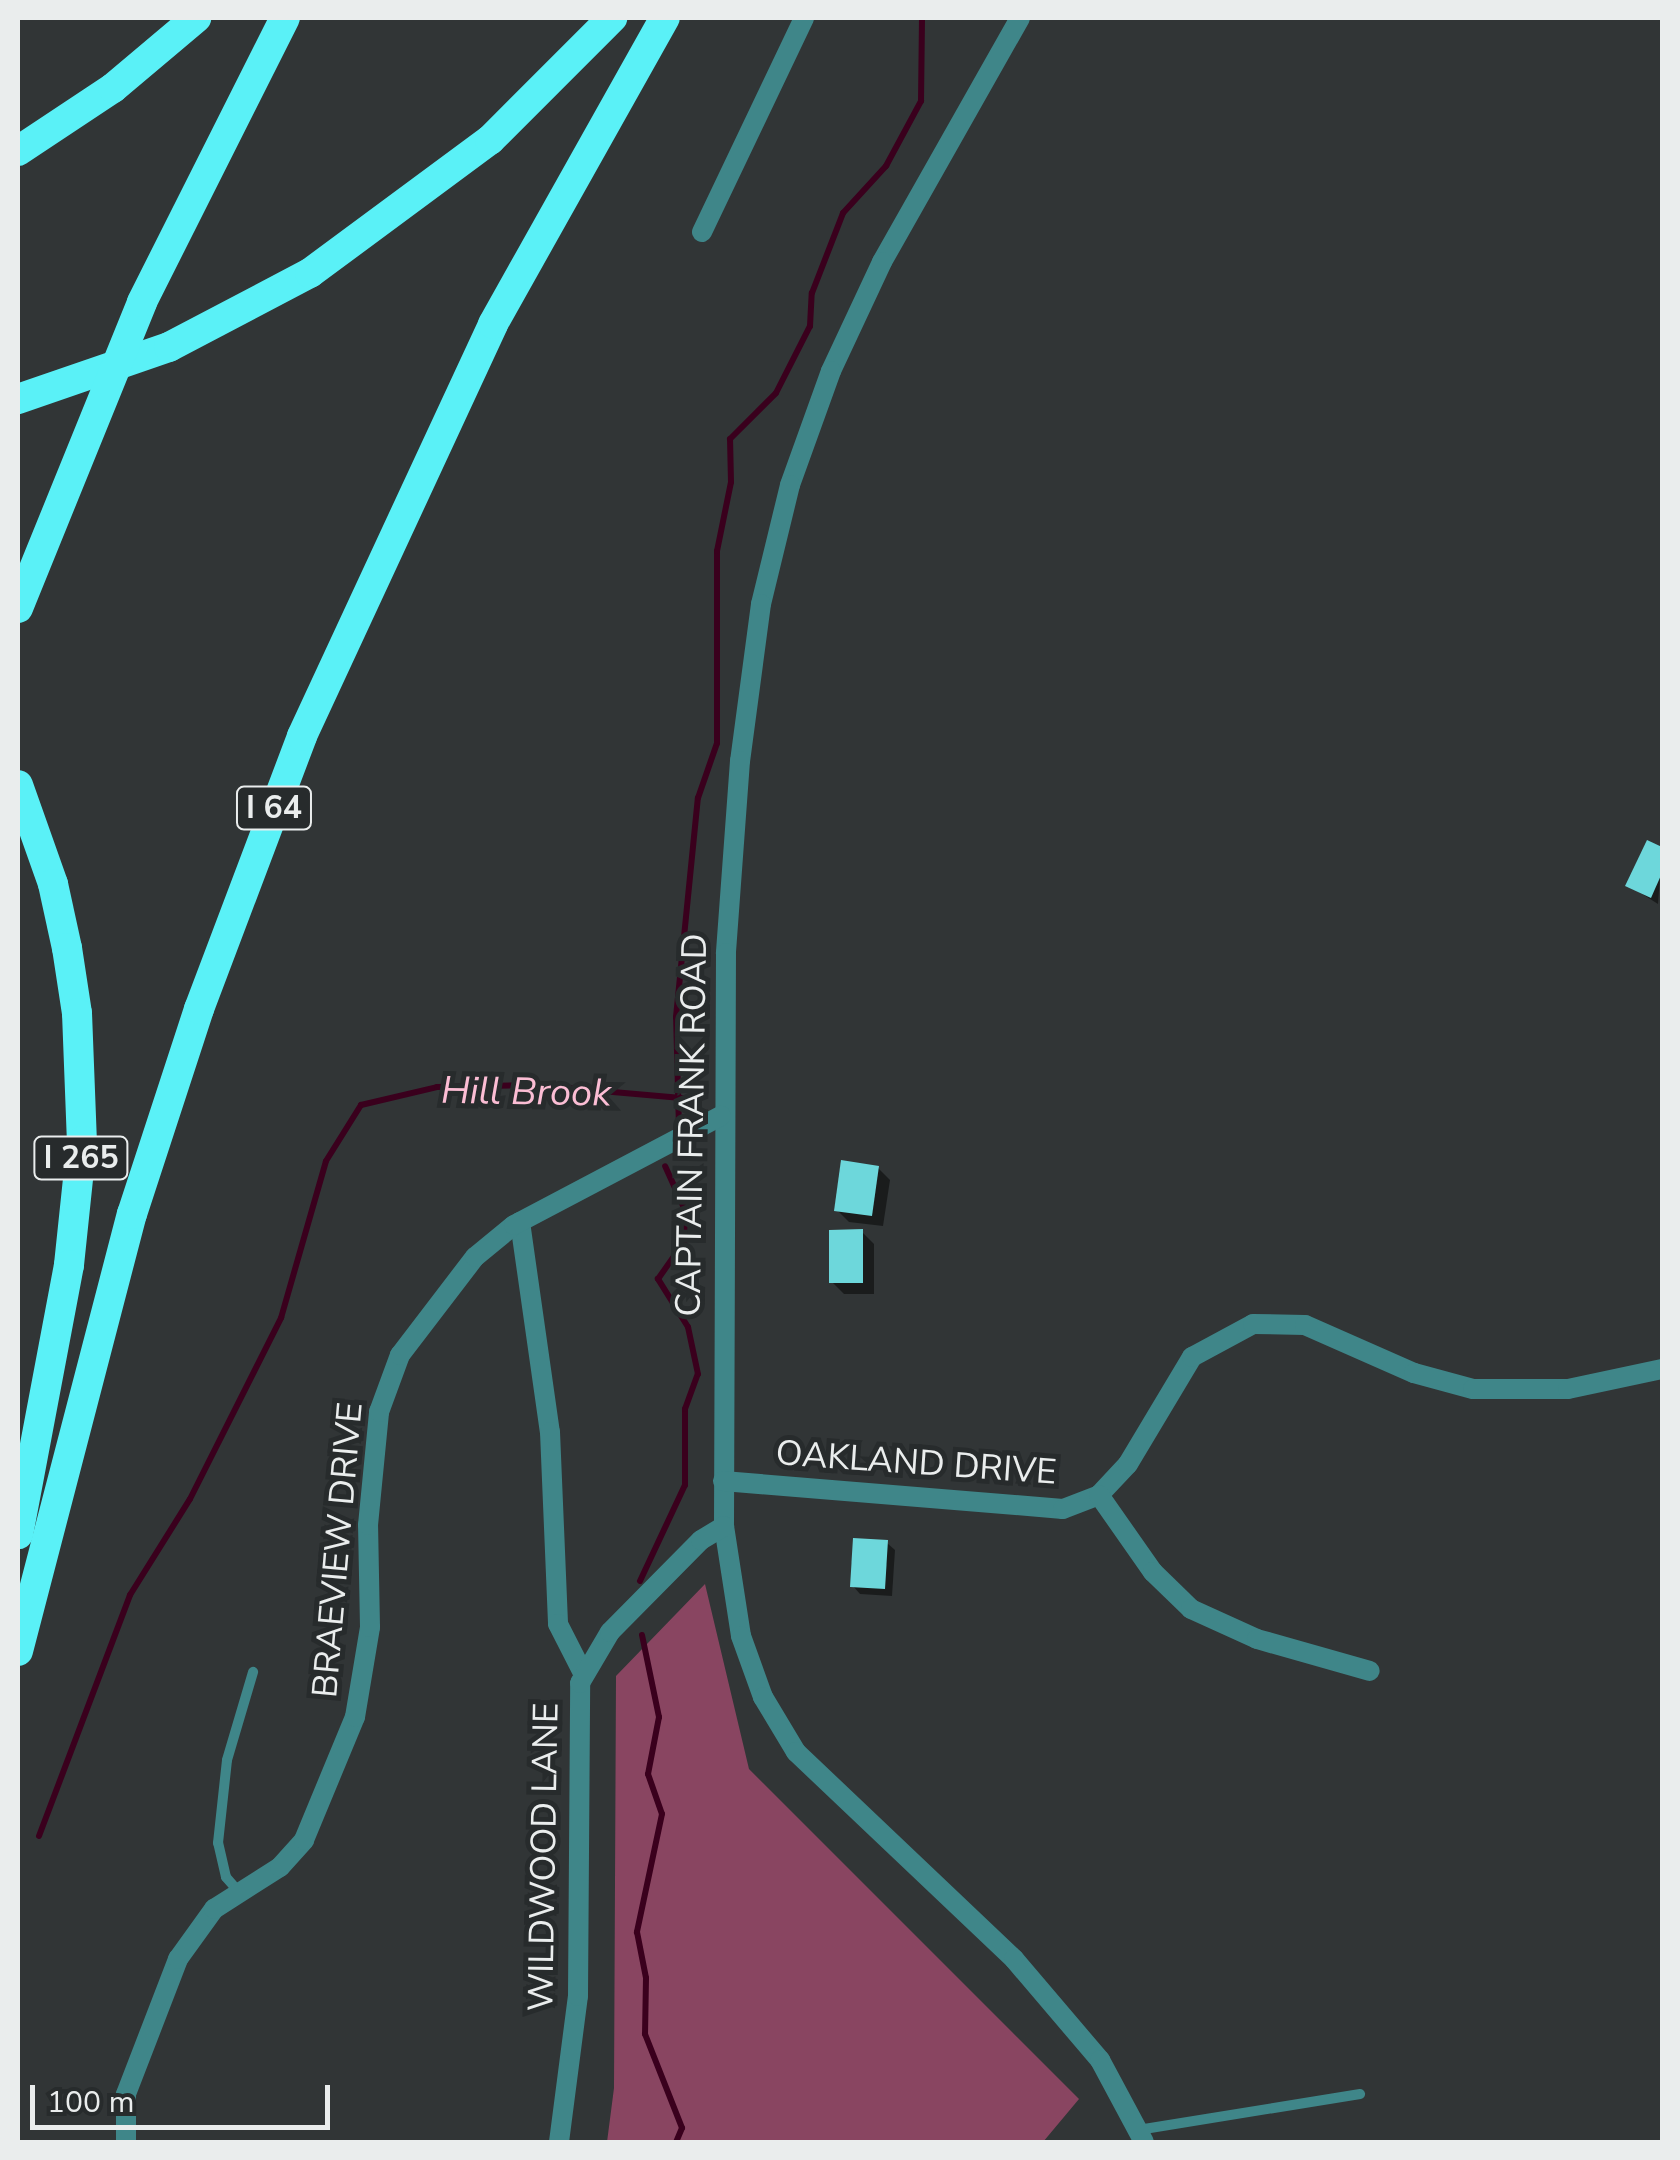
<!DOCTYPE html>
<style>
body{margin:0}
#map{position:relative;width:1680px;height:2160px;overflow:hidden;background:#313536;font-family:"Nunito Sans",sans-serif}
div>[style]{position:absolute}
.forest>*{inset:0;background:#894561}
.shadow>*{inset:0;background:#0007}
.stream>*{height:6px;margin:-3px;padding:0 3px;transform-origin:3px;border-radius:3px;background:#3a001d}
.building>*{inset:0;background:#6dd7db}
.lane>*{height:10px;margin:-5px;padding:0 5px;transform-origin:5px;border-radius:5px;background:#3f8689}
.street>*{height:20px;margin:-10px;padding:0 10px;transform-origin:10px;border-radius:10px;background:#3f8689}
.highway>*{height:30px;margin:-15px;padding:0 15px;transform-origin:15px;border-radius:15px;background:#5af1f7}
span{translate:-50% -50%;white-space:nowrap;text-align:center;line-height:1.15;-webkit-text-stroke:10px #272b2c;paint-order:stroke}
.shield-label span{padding:2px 8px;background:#272b2c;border:2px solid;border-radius:8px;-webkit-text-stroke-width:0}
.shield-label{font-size:32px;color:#eaeded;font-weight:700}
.street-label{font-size:35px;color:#eaeded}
.water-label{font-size:38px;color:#fbbdd4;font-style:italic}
.frame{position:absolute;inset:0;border:20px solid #eaeded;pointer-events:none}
.scale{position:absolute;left:30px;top:2085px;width:300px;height:45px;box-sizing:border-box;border:5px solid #eaeded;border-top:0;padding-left:12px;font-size:30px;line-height:35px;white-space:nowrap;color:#eaeded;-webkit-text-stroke:8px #272b2c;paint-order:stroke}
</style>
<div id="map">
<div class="forest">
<div style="clip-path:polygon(705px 1584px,749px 1769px,1079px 2099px,1043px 2142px,607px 2142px,614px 2088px,616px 1676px)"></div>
</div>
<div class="shadow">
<div style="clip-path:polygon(1648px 843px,1662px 850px,1658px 904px,1628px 885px)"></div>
<div style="clip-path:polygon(878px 1168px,890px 1180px,883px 1226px,849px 1222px,837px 1210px)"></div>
<div style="clip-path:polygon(862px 1232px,874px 1244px,874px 1294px,844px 1294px,832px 1282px)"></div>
<div style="clip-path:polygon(887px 1543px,895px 1550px,892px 1596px,860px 1594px,853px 1586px)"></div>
</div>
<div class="stream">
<div style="left:679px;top:1128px;width:111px;rotate:-91.5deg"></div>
<div style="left:676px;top:1017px;width:220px;rotate:-84.3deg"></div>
<div style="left:698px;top:798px;width:58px;rotate:-70.9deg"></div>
<div style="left:717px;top:743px;width:192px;rotate:-90deg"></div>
<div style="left:717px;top:551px;width:70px;rotate:-78.5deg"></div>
<div style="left:731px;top:482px;width:43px;rotate:-91.3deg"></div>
<div style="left:730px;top:439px;width:65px;rotate:-45deg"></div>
<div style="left:776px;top:393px;width:75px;rotate:-63.1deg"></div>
<div style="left:810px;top:326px;width:33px;rotate:-87deg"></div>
<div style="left:812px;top:293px;width:86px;rotate:-68.8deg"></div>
<div style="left:843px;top:213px;width:64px;rotate:-47.5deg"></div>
<div style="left:886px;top:166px;width:74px;rotate:-61.7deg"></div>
<div style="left:921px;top:101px;width:83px;rotate:-89.3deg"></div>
<div style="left:640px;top:1581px;width:106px;rotate:-64.9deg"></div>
<div style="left:685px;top:1485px;width:76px;rotate:-90deg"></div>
<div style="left:685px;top:1409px;width:37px;rotate:-70deg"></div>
<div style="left:698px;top:1374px;width:48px;rotate:-102deg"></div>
<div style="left:688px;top:1327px;width:57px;rotate:-122deg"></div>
<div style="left:658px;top:1279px;width:49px;rotate:-55deg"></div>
<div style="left:686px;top:1239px;width:29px;rotate:-92deg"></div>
<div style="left:685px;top:1210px;width:48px;rotate:-114.4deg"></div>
<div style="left:642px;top:1635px;width:84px;rotate:78.3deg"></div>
<div style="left:659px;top:1717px;width:58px;rotate:100.9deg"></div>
<div style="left:648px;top:1774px;width:42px;rotate:70.7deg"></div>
<div style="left:662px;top:1814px;width:121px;rotate:102deg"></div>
<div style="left:637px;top:1932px;width:47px;rotate:78.9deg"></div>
<div style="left:646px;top:1978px;width:56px;rotate:91deg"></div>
<div style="left:645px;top:2034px;width:101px;rotate:68.5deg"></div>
<div style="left:682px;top:2128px;width:15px;rotate:113deg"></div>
<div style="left:39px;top:1836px;width:258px;rotate:-69.3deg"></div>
<div style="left:130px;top:1595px;width:113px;rotate:-58deg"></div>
<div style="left:190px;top:1499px;width:203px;rotate:-63.3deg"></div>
<div style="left:281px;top:1318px;width:163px;rotate:-74deg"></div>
<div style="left:326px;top:1161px;width:66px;rotate:-58deg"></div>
<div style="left:361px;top:1105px;width:78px;rotate:-13.3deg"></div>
<div style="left:437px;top:1087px;width:96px;rotate:-1.2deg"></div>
<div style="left:533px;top:1085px;width:149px;rotate:5deg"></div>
</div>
<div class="building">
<div style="clip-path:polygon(1647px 840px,1662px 847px,1662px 873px,1651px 898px,1625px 886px)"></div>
<div style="clip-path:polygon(841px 1160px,879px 1166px,872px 1216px,834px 1211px)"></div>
<div style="clip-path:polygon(863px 1229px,863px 1283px,829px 1283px,829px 1230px)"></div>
<div style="clip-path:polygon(853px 1538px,888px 1540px,885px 1589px,850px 1587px)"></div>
</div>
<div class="lane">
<div style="left:239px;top:1892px;width:20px;rotate:-131deg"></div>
<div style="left:226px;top:1877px;width:35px;rotate:-103deg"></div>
<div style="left:218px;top:1843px;width:83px;rotate:-83.8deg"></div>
<div style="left:227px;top:1760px;width:92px;rotate:-73.5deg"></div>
<div style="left:1138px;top:2130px;width:225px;rotate:-9.2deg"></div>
</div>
<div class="street">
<div style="left:1020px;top:18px;width:280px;rotate:119.5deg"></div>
<div style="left:882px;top:262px;width:120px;rotate:115.1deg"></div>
<div style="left:831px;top:371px;width:121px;rotate:109.8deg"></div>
<div style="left:790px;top:485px;width:122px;rotate:103.7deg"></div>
<div style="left:761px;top:604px;width:158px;rotate:97.6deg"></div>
<div style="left:740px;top:761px;width:193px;rotate:94.2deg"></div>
<div style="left:726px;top:953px;width:573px;rotate:90.2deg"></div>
<div style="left:724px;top:1526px;width:111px;rotate:81.2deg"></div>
<div style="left:741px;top:1636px;width:65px;rotate:70.2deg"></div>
<div style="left:763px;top:1697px;width:64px;rotate:59deg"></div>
<div style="left:796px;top:1752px;width:301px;rotate:43.5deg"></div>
<div style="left:1014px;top:1959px;width:133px;rotate:49.6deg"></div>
<div style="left:1100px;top:2060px;width:93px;rotate:61.8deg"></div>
<div style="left:702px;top:232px;width:237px;rotate:-64.5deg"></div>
<div style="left:520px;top:1222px;width:212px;rotate:81.9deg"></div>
<div style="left:550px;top:1432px;width:192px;rotate:87.6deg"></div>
<div style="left:558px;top:1624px;width:57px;rotate:63deg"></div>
<div style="left:723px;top:1481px;width:341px;rotate:4.7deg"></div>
<div style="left:1063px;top:1509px;width:39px;rotate:-21deg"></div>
<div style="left:1099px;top:1495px;width:42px;rotate:-46.9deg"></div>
<div style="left:1128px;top:1464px;width:125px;rotate:-59.1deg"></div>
<div style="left:1192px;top:1357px;width:69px;rotate:-28.4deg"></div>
<div style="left:1253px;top:1324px;width:52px;rotate:1.1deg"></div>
<div style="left:1305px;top:1325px;width:119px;rotate:23.8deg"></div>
<div style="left:1414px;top:1373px;width:61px;rotate:15.2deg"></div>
<div style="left:1473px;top:1389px;width:95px"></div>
<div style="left:1568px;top:1389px;width:96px;rotate:-12deg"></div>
<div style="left:1099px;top:1495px;width:94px;rotate:55deg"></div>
<div style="left:1153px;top:1572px;width:53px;rotate:44.2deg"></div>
<div style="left:1191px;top:1609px;width:72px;rotate:24.4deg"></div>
<div style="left:1257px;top:1639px;width:117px;rotate:15.8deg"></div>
<div style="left:126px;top:2142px;width:48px;rotate:-90deg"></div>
<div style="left:126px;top:2094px;width:145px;rotate:-68.9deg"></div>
<div style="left:178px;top:1959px;width:62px;rotate:-54.2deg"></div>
<div style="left:214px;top:1909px;width:78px;rotate:-32.5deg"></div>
<div style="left:280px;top:1867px;width:36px;rotate:-48deg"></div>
<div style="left:304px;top:1840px;width:133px;rotate:-67.5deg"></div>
<div style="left:355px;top:1717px;width:91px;rotate:-80.5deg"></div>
<div style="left:370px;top:1627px;width:102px;rotate:-91.1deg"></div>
<div style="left:368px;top:1525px;width:114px;rotate:-84.4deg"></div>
<div style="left:379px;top:1412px;width:61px;rotate:-69.8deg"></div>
<div style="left:400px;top:1355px;width:123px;rotate:-52.6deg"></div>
<div style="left:475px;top:1257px;width:50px;rotate:-39.4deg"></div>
<div style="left:514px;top:1225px;width:234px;rotate:-27.8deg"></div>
<div style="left:559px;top:2142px;width:147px;rotate:-82.6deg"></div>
<div style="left:578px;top:1996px;width:313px;rotate:-89.6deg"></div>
<div style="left:580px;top:1683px;width:59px;rotate:-59.5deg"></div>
<div style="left:610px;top:1632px;width:129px;rotate:-45.3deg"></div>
<div style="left:701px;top:1540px;width:27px;rotate:-31deg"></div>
</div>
<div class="highway">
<div style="left:18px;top:151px;width:114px;rotate:-33.6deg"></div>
<div style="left:113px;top:88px;width:109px;rotate:-40.1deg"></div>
<div style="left:18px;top:399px;width:160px;rotate:-19deg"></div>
<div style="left:169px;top:347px;width:159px;rotate:-27.7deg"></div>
<div style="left:310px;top:273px;width:224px;rotate:-36.5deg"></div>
<div style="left:490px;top:140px;width:173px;rotate:-45deg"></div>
<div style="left:18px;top:608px;width:330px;rotate:-67.9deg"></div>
<div style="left:142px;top:302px;width:318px;rotate:-63.3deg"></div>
<div style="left:18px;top:785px;width:105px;rotate:70.5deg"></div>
<div style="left:53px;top:884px;width:66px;rotate:77.7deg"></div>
<div style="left:67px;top:948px;width:66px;rotate:81.3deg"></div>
<div style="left:77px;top:1013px;width:128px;rotate:87.8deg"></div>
<div style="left:82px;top:1141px;width:125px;rotate:96deg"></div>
<div style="left:69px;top:1265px;width:274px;rotate:100.7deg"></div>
<div style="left:18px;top:1651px;width:452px;rotate:-75.4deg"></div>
<div style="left:132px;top:1214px;width:216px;rotate:-71.9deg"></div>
<div style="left:199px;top:1009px;width:292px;rotate:-69.3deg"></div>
<div style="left:302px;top:736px;width:454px;rotate:-65.1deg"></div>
<div style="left:493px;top:324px;width:351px;rotate:-60.7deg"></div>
</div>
<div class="shield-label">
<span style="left:274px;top:808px">I 64</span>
<span style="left:81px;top:1158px">I 265</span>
</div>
<div class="street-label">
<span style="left:692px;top:1125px;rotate:-89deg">CAPTAIN FRANK ROAD</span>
<span style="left:916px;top:1463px;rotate:4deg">OAKLAND DRIVE</span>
<span style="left:338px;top:1550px;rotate:-85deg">BRAEVIEW DRIVE</span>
<span style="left:544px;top:1857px;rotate:-89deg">WILDWOOD LANE</span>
</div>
<div class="water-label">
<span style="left:526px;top:1092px;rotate:1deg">Hill Brook</span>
</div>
<div class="frame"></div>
<div class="scale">100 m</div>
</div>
